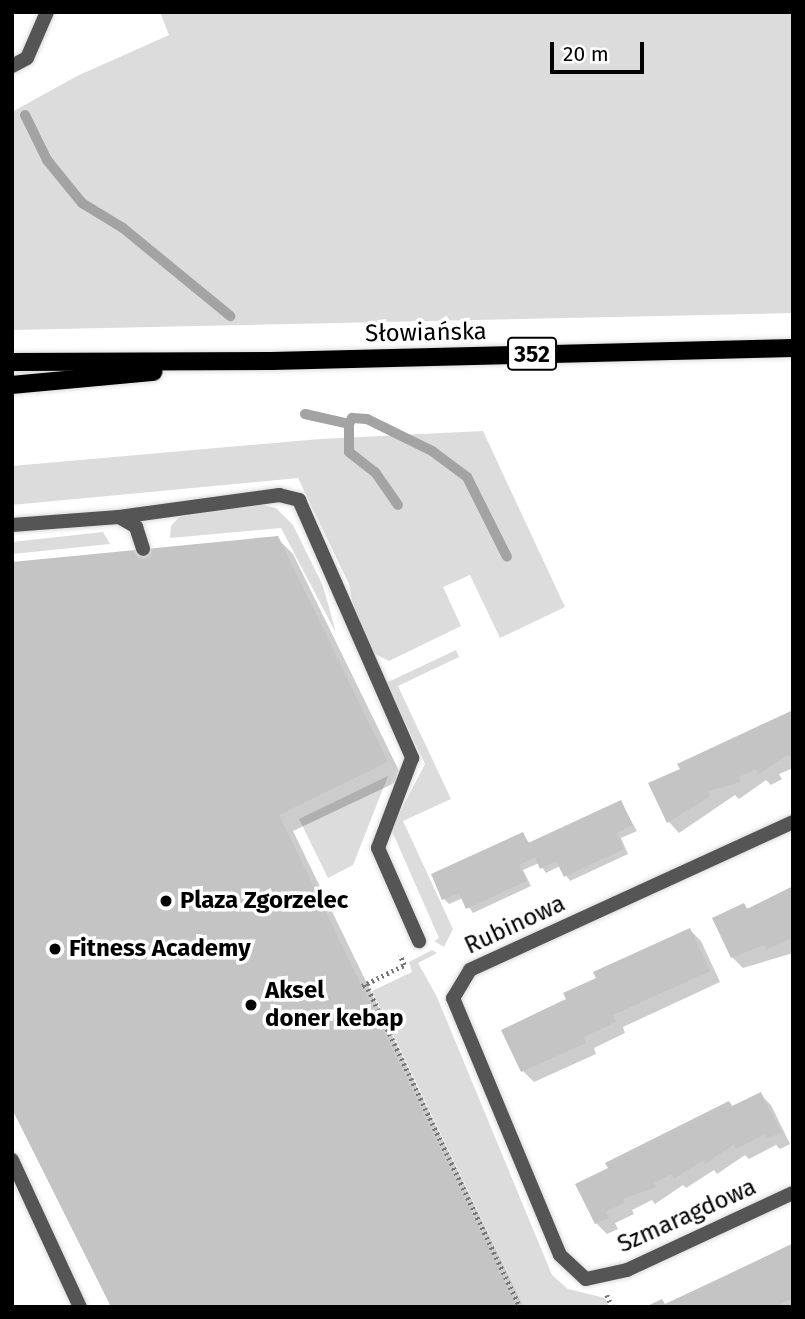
<!DOCTYPE html>
<meta charset="utf-8">
<style>
body{margin:0}
#map{position:relative;width:805px;height:1319px;overflow:hidden;background:#fff;font-family:"Fira Sans",sans-serif}
div>[style]{position:absolute}
.green>*{inset:0;background:#dcdcdc}
.shadow>*{inset:0;background:#0003}
.stream>*{height:10px;margin:-5px;padding:0 5px;transform-origin:5px;border-radius:5px;background:#a3a3a3}
.building>*{inset:0;background:#c4c4c4}
.path>*{height:4.5px;margin-top:-2.25px;transform-origin:0;background:repeating-linear-gradient(90deg,#777 0 2px,transparent 0 5.5px)}
.roads{filter:drop-shadow(0 0 2px #dbdbdb) drop-shadow(0 0 2px #dbdbdb)}
.service>*{height:14px;margin:-7px;padding:0 7px;transform-origin:7px;border-radius:7px;background:#555}
.minor>*{height:14px;margin:-7px;padding:0 7px;transform-origin:7px;border-radius:7px;background:#555}
.primary>*{height:18px;margin:-9px;padding:0 9px;transform-origin:9px;border-radius:9px;background:#000}
.dots>*{width:19px;height:19px;translate:-50% -50%;box-sizing:border-box;border:4px solid #fff;border-radius:50%}
span{translate:-50% -50%;white-space:nowrap;text-align:center;line-height:1.15;-webkit-text-stroke:7px #fff;paint-order:stroke}
.shield-label span{padding:2px 5px;background:#fff;border:2px solid;border-radius:5px;-webkit-text-stroke-width:0}
.shield-label{font-size:23px;color:#000;font-weight:700}
.street-label{font-size:24px;color:#000}
.poi-label{font-size:24px;color:#000;font-weight:700}
.left{translate:0 -50%;text-align:left}
.frame{position:absolute;inset:0;border:14px solid #000;pointer-events:none}
.scale{position:absolute;left:550px;top:42px;width:94px;height:32px;box-sizing:border-box;border:4px solid #000;border-top:0;padding-left:9px;font-size:21px;line-height:24px;white-space:nowrap;color:#000;-webkit-text-stroke:5px #fff;paint-order:stroke}
</style>
<div id="map">
<div class="green">
<div style="clip-path:polygon(160px 12px,793px 12px,793px 313px,12px 330px,12px 112px,77px 76px,169px 35px)"></div>
<div style="clip-path:polygon(483px 431px,565px 607px,500px 638px,470px 575px,443px 587px,461px 626px,389px 661px,371px 652px,356px 621px,349px 584px,298px 478px,12px 505px,12px 466px,320px 439px)"></div>
<div style="clip-path:polygon(257px 504px,276px 508px,293px 525px,323px 586px,336px 633px,281px 528px,170px 538px,171px 526px,179px 517px)"></div>
<div style="clip-path:polygon(103px 532px,110px 544px,12px 554px,12px 542px)"></div>
<div style="clip-path:polygon(456px 650px,459px 657px,398px 686px,451px 799px,403px 821px,453px 929px,444px 947px,434px 941px,439px 938px,391px 829px,425px 764px,386px 683px)"></div>
<div style="clip-path:polygon(388px 776px,353px 865px,328px 878px,299px 819px)"></div>
<div style="clip-path:polygon(432px 950px,437px 953px,418px 963px,437px 997px,552px 1275px,568px 1289px,605px 1298px,609px 1307px,524px 1307px,372px 991px,412px 972px,409px 962px)"></div>
</div>
<div class="shadow">
<div style="clip-path:polygon(277px 538px,293px 554px,403px 779px,293px 831px,524px 1307px,112px 1307px)"></div>
<div style="clip-path:polygon(793px 714px,793px 768px,779px 774px,782px 779px,771px 785px,766px 780px,739px 799px,735px 795px,679px 833px,669px 822px,651px 784px)"></div>
<div style="clip-path:polygon(620px 802px,637px 831px,621px 838px,628px 854px,570px 881px,560px 866px,546px 873px,539px 863px,523px 870px,531px 886px,473px 913px,463px 898px,449px 904px,444px 899px,523px 834px,530px 844px)"></div>
<div style="clip-path:polygon(793px 888px,793px 953px,743px 968px,732px 957px,744px 905px,749px 910px)"></div>
<div style="clip-path:polygon(690px 930px,701px 941px,720px 982px,623px 1027px,625px 1033px,594px 1048px,596px 1054px,534px 1082px,523px 1071px,504px 1031px,568px 1000px,598px 979px)"></div>
<div style="clip-path:polygon(760px 1094px,771px 1105px,790px 1144px,780px 1149px,776px 1145px,749px 1159px,745px 1155px,717px 1174px,714px 1170px,686px 1188px,683px 1185px,655px 1204px,652px 1200px,632px 1210px,634px 1214px,615px 1223px,618px 1229px,607px 1234px,596px 1223px,578px 1185px)"></div>
<div style="clip-path:polygon(793px 1243px,793px 1307px,649px 1307px,666px 1305px)"></div>
</div>
<div class="stream">
<div style="left:25px;top:115px;width:50px;rotate:63.9deg"></div>
<div style="left:47px;top:160px;width:55px;rotate:50.9deg"></div>
<div style="left:82px;top:203px;width:48px;rotate:31.4deg"></div>
<div style="left:123px;top:228px;width:139px;rotate:39.4deg"></div>
<div style="left:305px;top:414px;width:45px;rotate:12.8deg"></div>
<div style="left:349px;top:424px;width:7px;rotate:-63deg"></div>
<div style="left:352px;top:418px;width:15px;rotate:4deg"></div>
<div style="left:367px;top:419px;width:72px;rotate:26.2deg"></div>
<div style="left:432px;top:451px;width:44px;rotate:36.6deg"></div>
<div style="left:467px;top:477px;width:89px;rotate:63.4deg"></div>
<div style="left:349px;top:424px;width:28px;rotate:90deg"></div>
<div style="left:349px;top:452px;width:33px;rotate:38deg"></div>
<div style="left:375px;top:472px;width:40px;rotate:55.1deg"></div>
</div>
<div class="building">
<div style="clip-path:polygon(278px 536px,388px 762px,279px 815px,517px 1307px,111px 1307px,12px 1109px,12px 562px)"></div>
<div style="clip-path:polygon(793px 710px,793px 758px,787px 755px,758px 775px,756px 769px,739px 777px,741px 782px,708px 791px,710px 796px,667px 823px,648px 783px,680px 769px,677px 764px)"></div>
<div style="clip-path:polygon(621px 800px,633px 825px,617px 833px,624px 849px,564px 877px,556px 861px,540px 869px,535px 857px,519px 865px,527px 881px,466px 909px,459px 893px,442px 900px,431px 874px,523px 832px,528px 843px)"></div>
<div style="clip-path:polygon(793px 886px,793px 937px,766px 950px,764px 945px,731px 958px,712px 918px,744px 903px,747px 909px)"></div>
<div style="clip-path:polygon(690px 928px,710px 971px,613px 1015px,616px 1022px,584px 1037px,586px 1043px,521px 1072px,501px 1030px,566px 999px,563px 993px,596px 978px,593px 972px)"></div>
<div style="clip-path:polygon(761px 1092px,781px 1132px,768px 1139px,765px 1134px,736px 1149px,734px 1144px,705px 1164px,703px 1160px,674px 1179px,671px 1174px,654px 1183px,656px 1187px,623px 1199px,625px 1202px,606px 1212px,609px 1218px,595px 1224px,575px 1184px,608px 1168px,605px 1163px,729px 1101px,732px 1106px)"></div>
<div style="clip-path:polygon(793px 1244px,793px 1298px,773px 1307px,645px 1307px,662px 1299px,665px 1304px)"></div>
</div>
<div class="path">
<div style="left:366px;top:984px;width:358px;rotate:64.5deg"></div>
<div style="left:362px;top:986px;width:47px;rotate:-26.6deg"></div>
<div style="left:404px;top:965px;width:11px;rotate:-112deg"></div>
<div style="left:607px;top:1295px;width:13px;rotate:67deg"></div>
</div>
<div class="roads">
<div class="service">
<div style="left:12px;top:66px;width:17px;rotate:-28deg"></div>
<div style="left:27px;top:58px;width:50px;rotate:-66.5deg"></div>
<div style="left:119px;top:517px;width:162px;rotate:-7.8deg"></div>
<div style="left:279px;top:495px;width:21px;rotate:14deg"></div>
<div style="left:299px;top:500px;width:282px;rotate:66.3deg"></div>
<div style="left:412px;top:758px;width:96px;rotate:110.7deg"></div>
<div style="left:378px;top:848px;width:102px;rotate:66.2deg"></div>
<div style="left:12px;top:525px;width:107px;rotate:-4.3deg"></div>
<div style="left:119px;top:517px;width:20px;rotate:30deg"></div>
<div style="left:136px;top:527px;width:23px;rotate:72deg"></div>
<div style="left:12px;top:1160px;width:162px;rotate:65.2deg"></div>
</div>
<div class="minor">
<div style="left:793px;top:822px;width:355px;rotate:155.4deg"></div>
<div style="left:470px;top:970px;width:33px;rotate:121deg"></div>
<div style="left:453px;top:998px;width:278px;rotate:67.4deg"></div>
<div style="left:560px;top:1255px;width:35px;rotate:43deg"></div>
<div style="left:586px;top:1279px;width:42px;rotate:-12.4deg"></div>
<div style="left:627px;top:1270px;width:183px;rotate:-24.9deg"></div>
</div>
<div class="primary">
<div style="left:12px;top:362px;width:259px;rotate:-0.2deg"></div>
<div style="left:271px;top:361px;width:522px;rotate:-1.43deg"></div>
<div style="left:12px;top:385px;width:142px;rotate:-5.3deg"></div>
</div>
</div>
<div class="dots">
<div style="left:166px;top:901px;background:#000"></div>
<div style="left:55px;top:949px;background:#000"></div>
<div style="left:251px;top:1005px;background:#000"></div>
</div>
<div class="shield-label">
<span style="left:532px;top:354px">352</span>
</div>
<div class="street-label">
<span style="left:426px;top:333px;rotate:-1deg">Słowiańska</span>
<span style="left:515px;top:925px;rotate:-25deg">Rubinowa</span>
<span style="left:687px;top:1216px;rotate:-24deg">Szmaragdowa</span>
</div>
<div class="poi-label">
<span class="left" style="left:180px;top:901px">Plaza Zgorzelec</span>
<span class="left" style="left:69px;top:949px">Fitness Academy</span>
<span class="left" style="left:265px;top:1005px">Aksel<br>doner kebap</span>
</div>
<div class="frame"></div>
<div class="scale">20 m</div>
</div>
